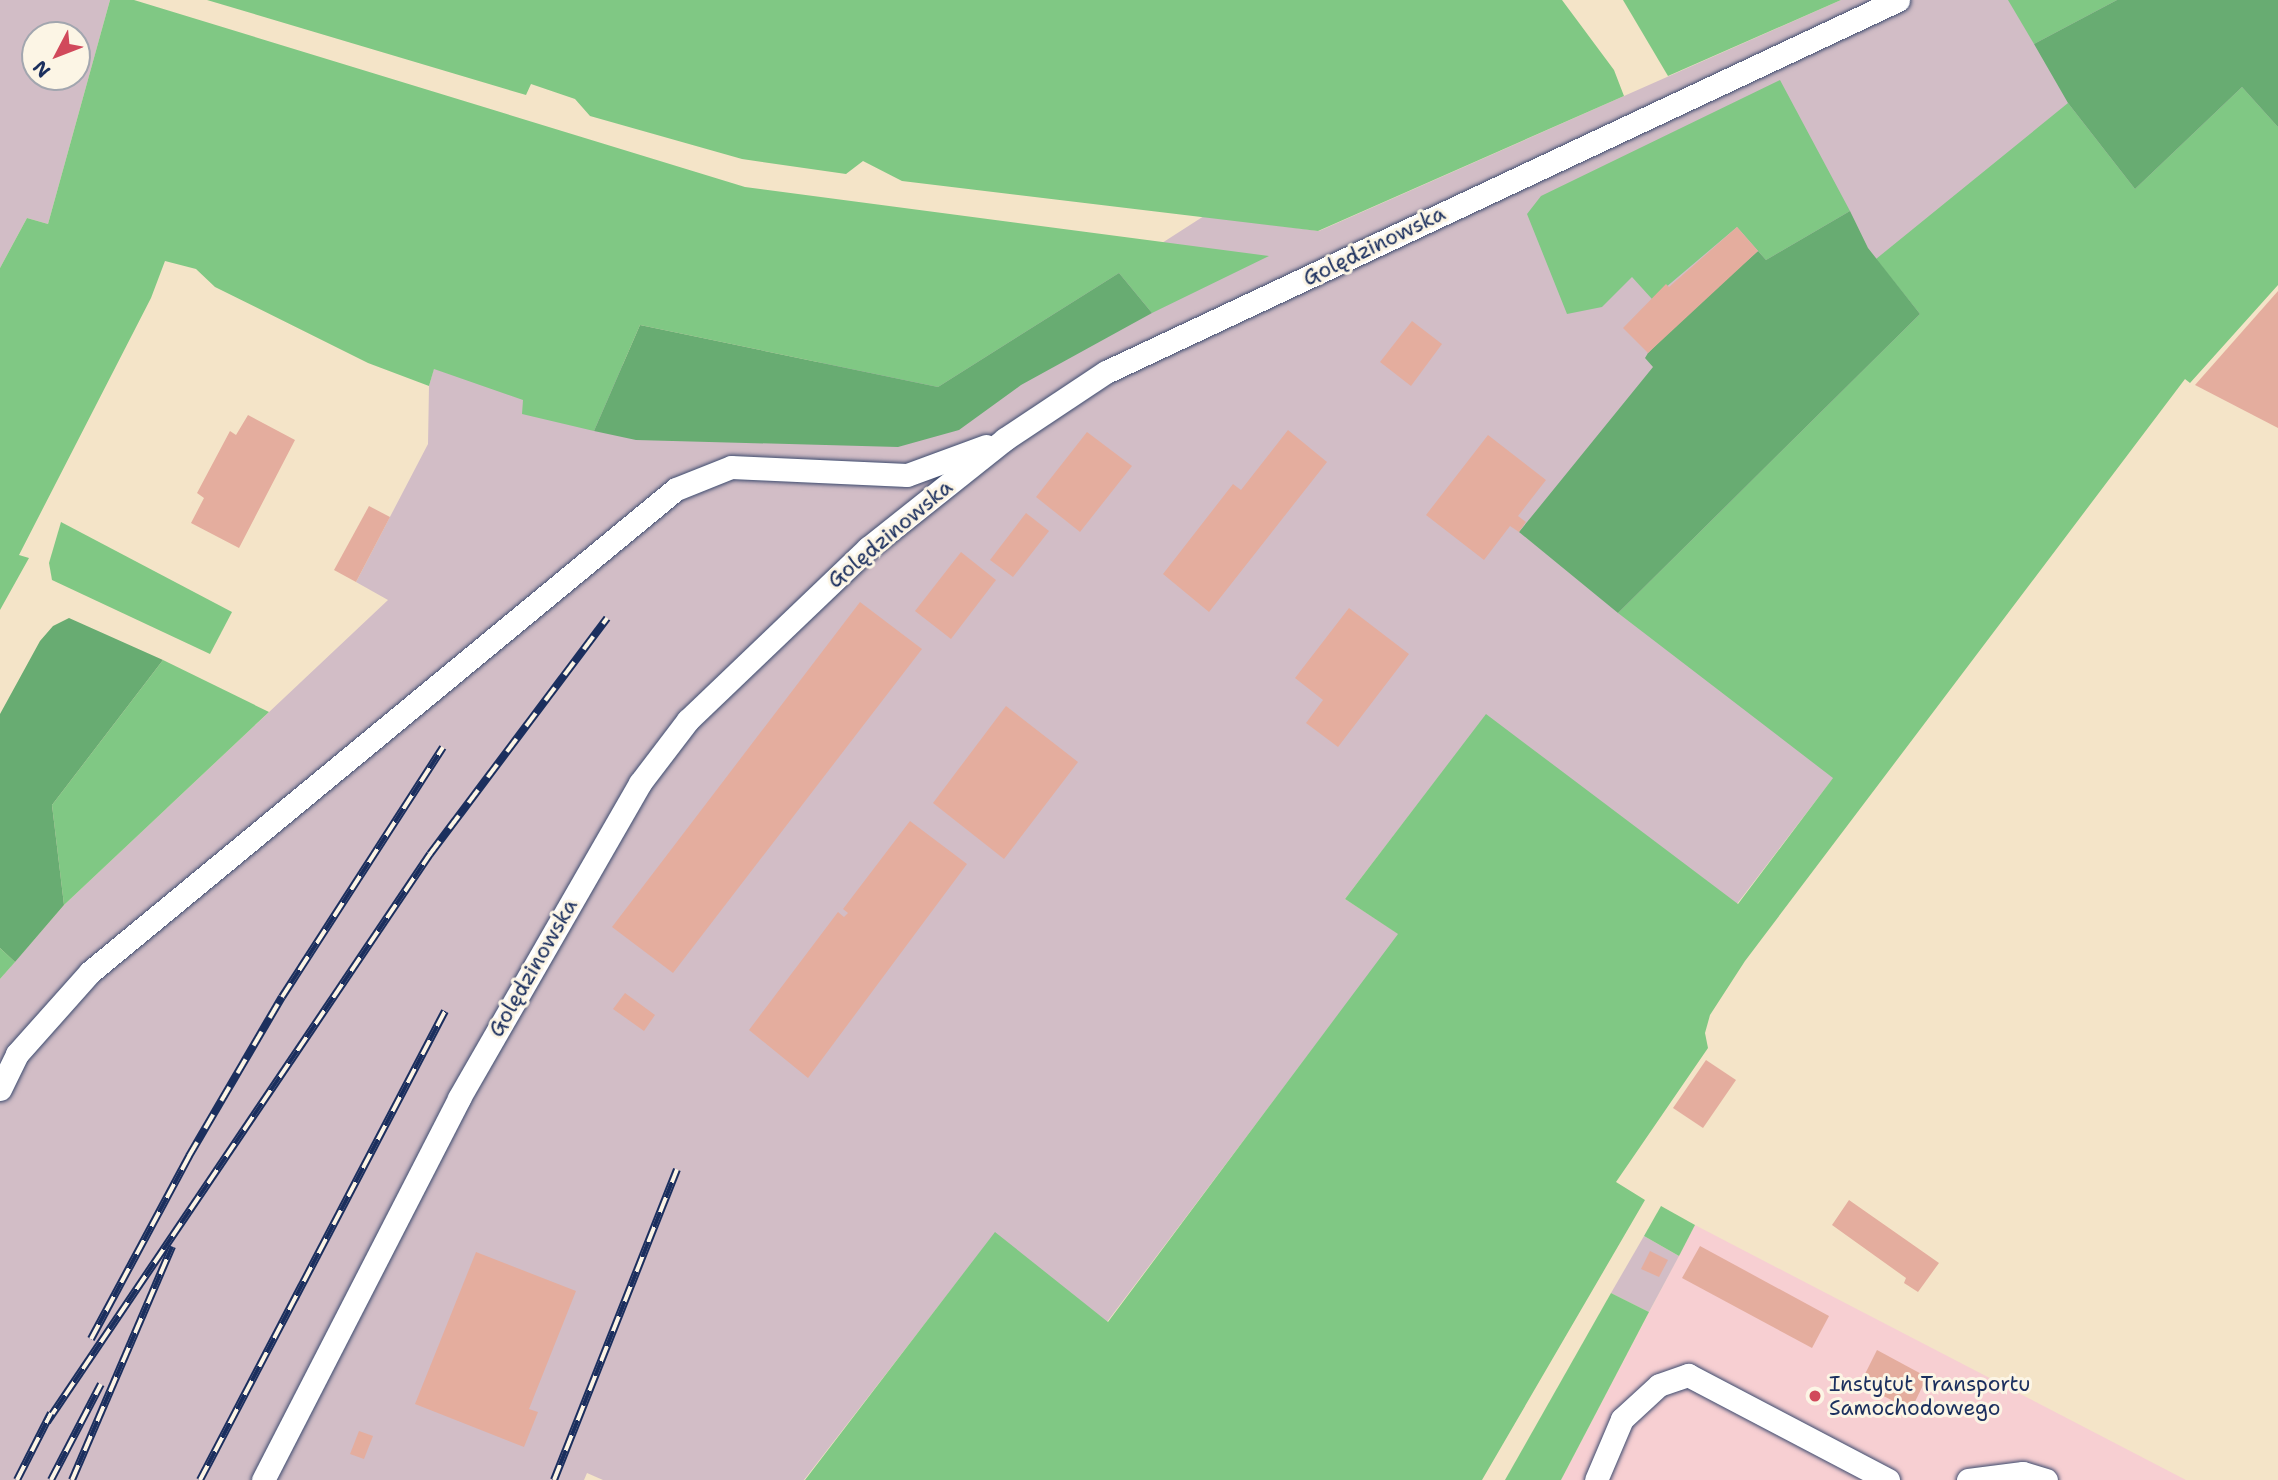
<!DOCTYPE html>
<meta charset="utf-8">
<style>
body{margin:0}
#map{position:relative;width:2278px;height:1480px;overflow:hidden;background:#f4e4c8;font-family:"Shantell Sans",sans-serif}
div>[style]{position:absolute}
.built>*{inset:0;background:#f7cfd2}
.industrial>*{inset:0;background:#d2bdc6}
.green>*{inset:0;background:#80c884}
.forest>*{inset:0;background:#68ac72}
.building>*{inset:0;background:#e4ad9e}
.roads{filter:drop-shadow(0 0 2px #3c4a6e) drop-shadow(0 0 2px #3c4a6e)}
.lane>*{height:23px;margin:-11.5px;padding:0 11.5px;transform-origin:11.5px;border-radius:11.5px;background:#fff}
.rail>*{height:8px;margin-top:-4px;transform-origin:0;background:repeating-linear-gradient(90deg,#fcf5e5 0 16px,#1b2f5e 0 32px);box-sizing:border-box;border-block:2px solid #1b2f5e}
.dots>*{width:19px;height:19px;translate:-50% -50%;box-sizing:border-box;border:4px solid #fcf5e5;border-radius:50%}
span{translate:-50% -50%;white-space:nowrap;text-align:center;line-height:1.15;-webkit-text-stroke:6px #fcf5e5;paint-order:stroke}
.street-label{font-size:21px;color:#1b2f5e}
.poi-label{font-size:21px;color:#1b2f5e}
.left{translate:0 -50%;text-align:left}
.north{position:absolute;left:21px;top:21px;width:70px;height:70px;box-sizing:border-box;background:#fcf5e5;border:2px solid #a2a6af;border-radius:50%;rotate:228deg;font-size:19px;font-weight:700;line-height:28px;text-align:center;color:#1b2f5e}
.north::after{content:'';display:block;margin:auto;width:24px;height:32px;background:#d1495b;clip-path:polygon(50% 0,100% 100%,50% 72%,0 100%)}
</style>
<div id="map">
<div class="built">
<div style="clip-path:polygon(1695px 1225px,2186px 1480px,1561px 1480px)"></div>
</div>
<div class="industrial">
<div style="clip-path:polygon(evenodd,0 0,110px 0,48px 224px,27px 218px,0 268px,0 0,35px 35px,77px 35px,77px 77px,35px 77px,35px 35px)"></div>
<div style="clip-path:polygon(1841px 0,2278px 0,2278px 196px,1737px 904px,1486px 715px,1345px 899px,1399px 934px,1107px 1322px,995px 1233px,804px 1480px,603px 1480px,587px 1473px,584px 1480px,0 1480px,0 979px,64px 905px,388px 600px,356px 582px,428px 444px,429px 386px,434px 368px,980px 360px,1204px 216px,1319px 231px)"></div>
<div style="clip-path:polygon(1644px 1236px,1679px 1256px,1649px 1312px,1611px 1293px)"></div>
</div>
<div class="green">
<div style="clip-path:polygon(110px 0,134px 0,745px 187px,1269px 256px,1152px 313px,1119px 273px,938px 387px,640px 325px,594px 431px,522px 414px,523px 400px,434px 369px,429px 386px,368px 363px,215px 287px,196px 269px,165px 261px,151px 298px,19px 555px,29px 558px,0 610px,0 268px,27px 218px,48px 224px)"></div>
<div style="clip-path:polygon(207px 0,1562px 0,1614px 70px,1624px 96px,1318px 231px,902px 181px,863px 161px,846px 174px,742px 159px,590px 116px,575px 99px,531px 84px,526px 95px)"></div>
<div style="clip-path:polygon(1623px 0,1841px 0,1668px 76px)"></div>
<div style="clip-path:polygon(2008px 0,2117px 0,2034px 44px)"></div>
<div style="clip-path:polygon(1780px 80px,1850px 211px,1766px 260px,1737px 227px,1652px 299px,1632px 277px,1602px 307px,1567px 314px,1527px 214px,1541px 196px)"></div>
<div style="clip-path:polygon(2242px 87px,2278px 127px,2278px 285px,2190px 383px,2185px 379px,1745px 961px,1710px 1015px,1705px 1033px,1708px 1048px,1616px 1182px,1645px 1200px,1482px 1480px,805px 1480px,995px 1232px,1108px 1322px,1398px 934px,1345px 899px,1486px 714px,1738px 904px,1833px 778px,1618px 613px,1920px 314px,1876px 259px,2068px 103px,2135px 189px)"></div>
<div style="clip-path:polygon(61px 522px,232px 612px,210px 654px,52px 580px,49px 563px)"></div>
<div style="clip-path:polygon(163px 660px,269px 712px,64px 905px,52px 805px)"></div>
<div style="clip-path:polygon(0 948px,15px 962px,0 979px)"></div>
<div style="clip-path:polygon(1661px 1206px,1695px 1225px,1679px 1256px,1644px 1236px)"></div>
<div style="clip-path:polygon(1611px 1293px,1649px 1312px,1561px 1480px,1505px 1480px)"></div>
</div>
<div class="forest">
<div style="clip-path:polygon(2117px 0,2278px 0,2278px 127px,2242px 87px,2135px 189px,2068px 103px,2034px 44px)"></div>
<div style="clip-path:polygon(1850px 211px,1868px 248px,1920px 314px,1618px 613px,1519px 532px,1653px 367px,1645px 358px,1648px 353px,1690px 311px,1758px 251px,1766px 260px)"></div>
<div style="clip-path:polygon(1119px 273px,1152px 313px,1021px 385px,959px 430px,898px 447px,636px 440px,594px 431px,640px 325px,938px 387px)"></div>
<div style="clip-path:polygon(69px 618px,163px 660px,52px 805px,64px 905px,15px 962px,0 948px,0 714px,40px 641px,53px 626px)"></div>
</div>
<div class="building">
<div style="clip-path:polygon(1737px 227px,1758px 251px,1648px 353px,1623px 328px,1666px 284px,1669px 287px)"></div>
<div style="clip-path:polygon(2278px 291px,2278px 428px,2195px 385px)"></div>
<div style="clip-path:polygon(1412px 321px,1442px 344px,1411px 386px,1380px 362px)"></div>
<div style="clip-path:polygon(248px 415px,295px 440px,239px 548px,191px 523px,204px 498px,197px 493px,230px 431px,236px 435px)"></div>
<div style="clip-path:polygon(1288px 430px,1327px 462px,1209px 612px,1163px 574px,1233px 484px,1241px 490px)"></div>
<div style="clip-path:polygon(1087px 432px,1132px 466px,1080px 532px,1036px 497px)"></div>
<div style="clip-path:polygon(1488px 435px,1546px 480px,1518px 516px,1526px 522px,1519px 532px,1510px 526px,1484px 560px,1426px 515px)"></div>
<div style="clip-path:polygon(369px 506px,390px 517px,356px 582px,334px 570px)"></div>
<div style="clip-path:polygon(1026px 513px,1049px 531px,1013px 577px,990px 560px)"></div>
<div style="clip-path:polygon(961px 552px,996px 580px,951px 639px,915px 611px)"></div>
<div style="clip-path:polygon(860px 602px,922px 649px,673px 973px,612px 927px)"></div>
<div style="clip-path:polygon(1349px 608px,1409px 654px,1338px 747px,1306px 723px,1323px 700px,1295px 678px)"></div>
<div style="clip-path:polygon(1006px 706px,1078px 762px,1004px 859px,933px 803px)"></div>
<div style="clip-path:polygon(910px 821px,967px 864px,808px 1078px,749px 1030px,838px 912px,844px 917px,848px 913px,843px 909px)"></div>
<div style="clip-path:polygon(625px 993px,655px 1015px,644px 1031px,613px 1009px)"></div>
<div style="clip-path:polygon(1706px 1060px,1736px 1080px,1703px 1128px,1673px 1108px)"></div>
<div style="clip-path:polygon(1849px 1200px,1939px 1263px,1918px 1292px,1904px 1283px,1906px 1278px,1832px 1225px)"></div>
<div style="clip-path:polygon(1700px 1246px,1829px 1316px,1812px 1348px,1682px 1278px)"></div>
<div style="clip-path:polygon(1650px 1251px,1668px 1260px,1659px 1277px,1641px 1269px)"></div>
<div style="clip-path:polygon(476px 1252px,576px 1291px,529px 1409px,538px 1412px,524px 1447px,415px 1404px)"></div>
<div style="clip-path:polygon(1877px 1350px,1927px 1377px,1911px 1410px,1860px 1384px)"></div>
<div style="clip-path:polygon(359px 1431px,373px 1436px,364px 1459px,350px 1454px)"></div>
</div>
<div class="roads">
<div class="lane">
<div style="left:0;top:1089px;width:39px;rotate:-64deg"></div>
<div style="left:17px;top:1054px;width:110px;rotate:-48.3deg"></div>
<div style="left:90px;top:972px;width:759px;rotate:-39.5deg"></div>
<div style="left:676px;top:489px;width:59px;rotate:-21.8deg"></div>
<div style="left:731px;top:467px;width:176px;rotate:2.6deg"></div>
<div style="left:907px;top:475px;width:84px;rotate:-20.2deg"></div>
<div style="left:263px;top:1480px;width:429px;rotate:-62.8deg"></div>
<div style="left:459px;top:1098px;width:363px;rotate:-60.1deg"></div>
<div style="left:640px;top:783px;width:79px;rotate:-52.7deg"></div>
<div style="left:688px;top:720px;width:249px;rotate:-43.7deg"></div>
<div style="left:868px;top:548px;width:175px;rotate:-38.5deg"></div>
<div style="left:1005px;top:439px;width:121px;rotate:-33.6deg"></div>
<div style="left:1106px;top:372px;width:875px;rotate:-25.16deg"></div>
<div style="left:1596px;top:1480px;width:66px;rotate:-66.9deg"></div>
<div style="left:1622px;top:1419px;width:50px;rotate:-42.6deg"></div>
<div style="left:1659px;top:1385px;width:31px;rotate:-19deg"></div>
<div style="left:1688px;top:1375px;width:226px;rotate:27.7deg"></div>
<div style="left:1968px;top:1480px;width:55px;rotate:-7.3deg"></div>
<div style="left:2023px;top:1473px;width:24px;rotate:17deg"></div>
</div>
</div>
<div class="rail">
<div style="left:91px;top:1339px;width:208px;rotate:-61.8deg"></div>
<div style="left:189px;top:1156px;width:184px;rotate:-59.7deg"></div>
<div style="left:282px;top:997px;width:297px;rotate:-57.2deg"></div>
<div style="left:47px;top:1422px;width:685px;rotate:-56.01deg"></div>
<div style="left:430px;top:854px;width:295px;rotate:-53.1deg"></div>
<div style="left:17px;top:1480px;width:75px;rotate:-63.1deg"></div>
<div style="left:51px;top:1480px;width:108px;rotate:-62.5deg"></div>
<div style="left:72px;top:1480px;width:254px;rotate:-66.8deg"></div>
<div style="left:200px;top:1480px;width:529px;rotate:-62.42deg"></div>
<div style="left:554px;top:1480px;width:334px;rotate:-68.4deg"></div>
</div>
<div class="dots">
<div style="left:1815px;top:1396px;background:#d1495b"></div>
</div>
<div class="street-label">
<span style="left:1374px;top:246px;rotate:-26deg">Golędzinowska</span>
<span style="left:890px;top:534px;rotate:-40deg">Golędzinowska</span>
<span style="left:533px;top:968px;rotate:-60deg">Golędzinowska</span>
</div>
<div class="poi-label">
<span class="left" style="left:1829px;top:1396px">Instytut Transportu<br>Samochodowego</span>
</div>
<div class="north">N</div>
</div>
